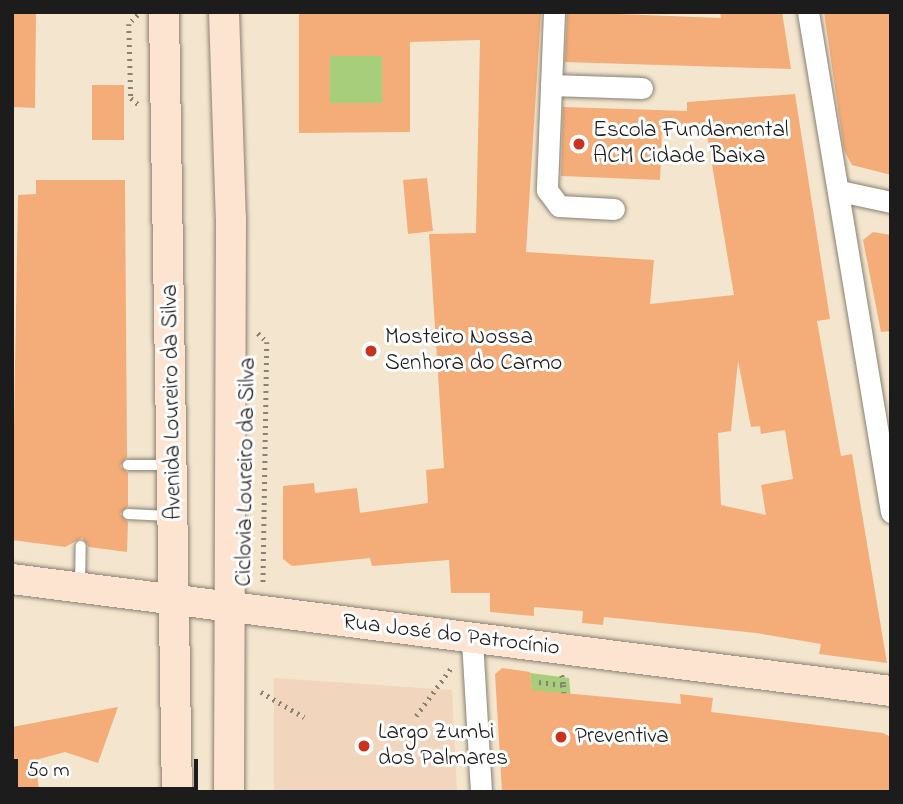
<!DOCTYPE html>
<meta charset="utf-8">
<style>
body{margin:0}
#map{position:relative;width:903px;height:804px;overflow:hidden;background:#f4e6ce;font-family:"Indie Flower",sans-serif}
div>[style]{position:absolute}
.built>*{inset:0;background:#f1d5bd}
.green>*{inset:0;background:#a7cf7b}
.building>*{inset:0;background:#f4ad78}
.path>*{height:4.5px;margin-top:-2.25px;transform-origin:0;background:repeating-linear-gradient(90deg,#888175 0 2px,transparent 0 7px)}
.roads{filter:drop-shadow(0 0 2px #888175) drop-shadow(0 0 2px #888175)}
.lane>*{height:10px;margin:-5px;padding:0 5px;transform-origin:5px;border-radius:5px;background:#fff}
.street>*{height:21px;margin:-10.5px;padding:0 10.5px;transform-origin:10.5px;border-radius:10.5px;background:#fff}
.secondary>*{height:30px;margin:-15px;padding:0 15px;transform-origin:15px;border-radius:15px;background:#fde4d1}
.dots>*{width:19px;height:19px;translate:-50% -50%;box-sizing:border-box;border:4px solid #fff;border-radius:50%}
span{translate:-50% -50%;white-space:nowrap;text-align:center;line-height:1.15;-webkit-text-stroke:6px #fff;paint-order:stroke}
.poi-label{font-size:23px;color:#1c1c1c}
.left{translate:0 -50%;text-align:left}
.street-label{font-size:23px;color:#1c1c1c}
.frame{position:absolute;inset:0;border:14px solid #1c1c1c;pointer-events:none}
.scale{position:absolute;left:14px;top:759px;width:184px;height:32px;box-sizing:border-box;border:4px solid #1c1c1c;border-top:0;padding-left:9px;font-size:21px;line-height:24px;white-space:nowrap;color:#1c1c1c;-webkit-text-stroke:5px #fff;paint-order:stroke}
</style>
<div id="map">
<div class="built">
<div style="clip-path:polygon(274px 678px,452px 690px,457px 792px,274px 792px)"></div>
</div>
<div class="green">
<div style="clip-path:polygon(330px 56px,382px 56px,382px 103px,330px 103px)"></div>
<div style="clip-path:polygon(530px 673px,569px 678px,580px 792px,536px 730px)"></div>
</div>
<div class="building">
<div style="clip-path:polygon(12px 12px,36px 12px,35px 108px,12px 107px)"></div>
<div style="clip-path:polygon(evenodd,299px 12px,541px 12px,526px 252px,654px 260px,650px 304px,734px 295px,705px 123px,662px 130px,660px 180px,561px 176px,563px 107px,687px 111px,687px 102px,795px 94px,830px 319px,817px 321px,841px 456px,852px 454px,887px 663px,819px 654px,821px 644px,756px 633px,604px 617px,603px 625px,582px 623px,583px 611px,534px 607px,534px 616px,490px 612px,490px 593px,451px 593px,449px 560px,372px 566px,370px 558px,292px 566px,283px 559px,283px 486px,314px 483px,315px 493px,357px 488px,360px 513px,428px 503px,426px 470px,444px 468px,429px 234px,476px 233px,480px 40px,410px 42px,410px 132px,299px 133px,299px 12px,330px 56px,382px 56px,382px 103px,330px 103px,330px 56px,299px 12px,738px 361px,751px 427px,760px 426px,761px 434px,785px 430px,793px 479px,761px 485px,766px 515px,721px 505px,718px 433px,731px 431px,738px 361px)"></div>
<div style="clip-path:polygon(567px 12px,721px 18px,720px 12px,782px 12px,791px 69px,565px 62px)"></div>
<div style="clip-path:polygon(824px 12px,891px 12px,891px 175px,852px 165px,844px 150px)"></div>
<div style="clip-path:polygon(92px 85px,124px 85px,124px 140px,92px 140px)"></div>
<div style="clip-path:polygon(427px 178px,433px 231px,408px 234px,403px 180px)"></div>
<div style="clip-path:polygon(36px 180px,125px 180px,127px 457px,120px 466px,128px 473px,128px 506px,120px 514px,128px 522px,127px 552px,89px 547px,82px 538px,65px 547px,12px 540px,18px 195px,36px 194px)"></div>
<div style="clip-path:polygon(873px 232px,891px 235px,891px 331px,881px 332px,863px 240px)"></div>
<div style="clip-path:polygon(502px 668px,530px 672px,532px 690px,681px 704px,680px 694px,713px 698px,711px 712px,883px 733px,891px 737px,891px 792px,502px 792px,495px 674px)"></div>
<div style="clip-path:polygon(118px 707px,98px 763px,65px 752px,36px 760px,39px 792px,12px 792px,12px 727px)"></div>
</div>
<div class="path">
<div style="left:138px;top:15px;width:13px;rotate:135deg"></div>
<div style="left:129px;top:24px;width:74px;rotate:88.5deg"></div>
<div style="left:131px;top:98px;width:11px;rotate:41deg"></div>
<div style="left:258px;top:333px;width:13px;rotate:45deg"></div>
<div style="left:267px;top:342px;width:244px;rotate:90.9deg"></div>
<div style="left:562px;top:675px;width:10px;rotate:79deg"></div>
<div style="left:539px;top:682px;width:25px;rotate:7deg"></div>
<div style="left:564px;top:685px;width:8px;rotate:90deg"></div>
<div style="left:261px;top:692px;width:50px;rotate:30.2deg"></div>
<div style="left:416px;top:716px;width:59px;rotate:-53.9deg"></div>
</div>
<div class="roads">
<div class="lane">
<div style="left:128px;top:465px;width:40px"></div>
<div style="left:128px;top:514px;width:41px;rotate:2.8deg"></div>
<div style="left:80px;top:585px;width:39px;rotate:-89deg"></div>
</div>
<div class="street">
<div style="left:554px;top:12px;width:178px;rotate:92.3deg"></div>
<div style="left:547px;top:190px;width:20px;rotate:53deg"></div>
<div style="left:559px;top:206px;width:55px;rotate:3.1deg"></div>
<div style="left:808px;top:12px;width:507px;rotate:80.57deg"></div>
<div style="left:551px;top:85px;width:91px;rotate:1.9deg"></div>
<div style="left:840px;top:191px;width:52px;rotate:12.2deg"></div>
<div style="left:472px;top:640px;width:152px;rotate:86.6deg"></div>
</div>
<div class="secondary">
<div style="left:164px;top:12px;width:780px;rotate:89.05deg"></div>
<div style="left:224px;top:12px;width:206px;rotate:88.1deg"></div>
<div style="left:231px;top:218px;width:574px;rotate:90.2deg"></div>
<div style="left:12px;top:579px;width:886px;rotate:7.26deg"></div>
</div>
</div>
<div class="dots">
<div style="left:579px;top:144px;background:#c8321e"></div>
<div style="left:371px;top:351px;background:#c8321e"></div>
<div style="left:561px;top:737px;background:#c8321e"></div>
<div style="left:364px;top:746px;background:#c8321e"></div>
</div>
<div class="poi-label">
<span class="left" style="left:593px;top:144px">Escola Fundamental<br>ACM Cidade Baixa</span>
<span class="left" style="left:385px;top:351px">Mosteiro Nossa<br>Senhora do Carmo</span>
<span class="left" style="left:378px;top:746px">Largo Zumbi<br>dos Palmares</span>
<span class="left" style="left:575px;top:737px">Preventiva</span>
</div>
<div class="street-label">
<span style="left:173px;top:402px;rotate:-91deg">Avenida Loureiro da Silva</span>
<span style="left:247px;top:472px;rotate:-89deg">Ciclovia Loureiro da Silva</span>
<span style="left:451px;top:636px;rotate:7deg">Rua José do Patrocínio</span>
</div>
<div class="frame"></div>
<div class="scale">50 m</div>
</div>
